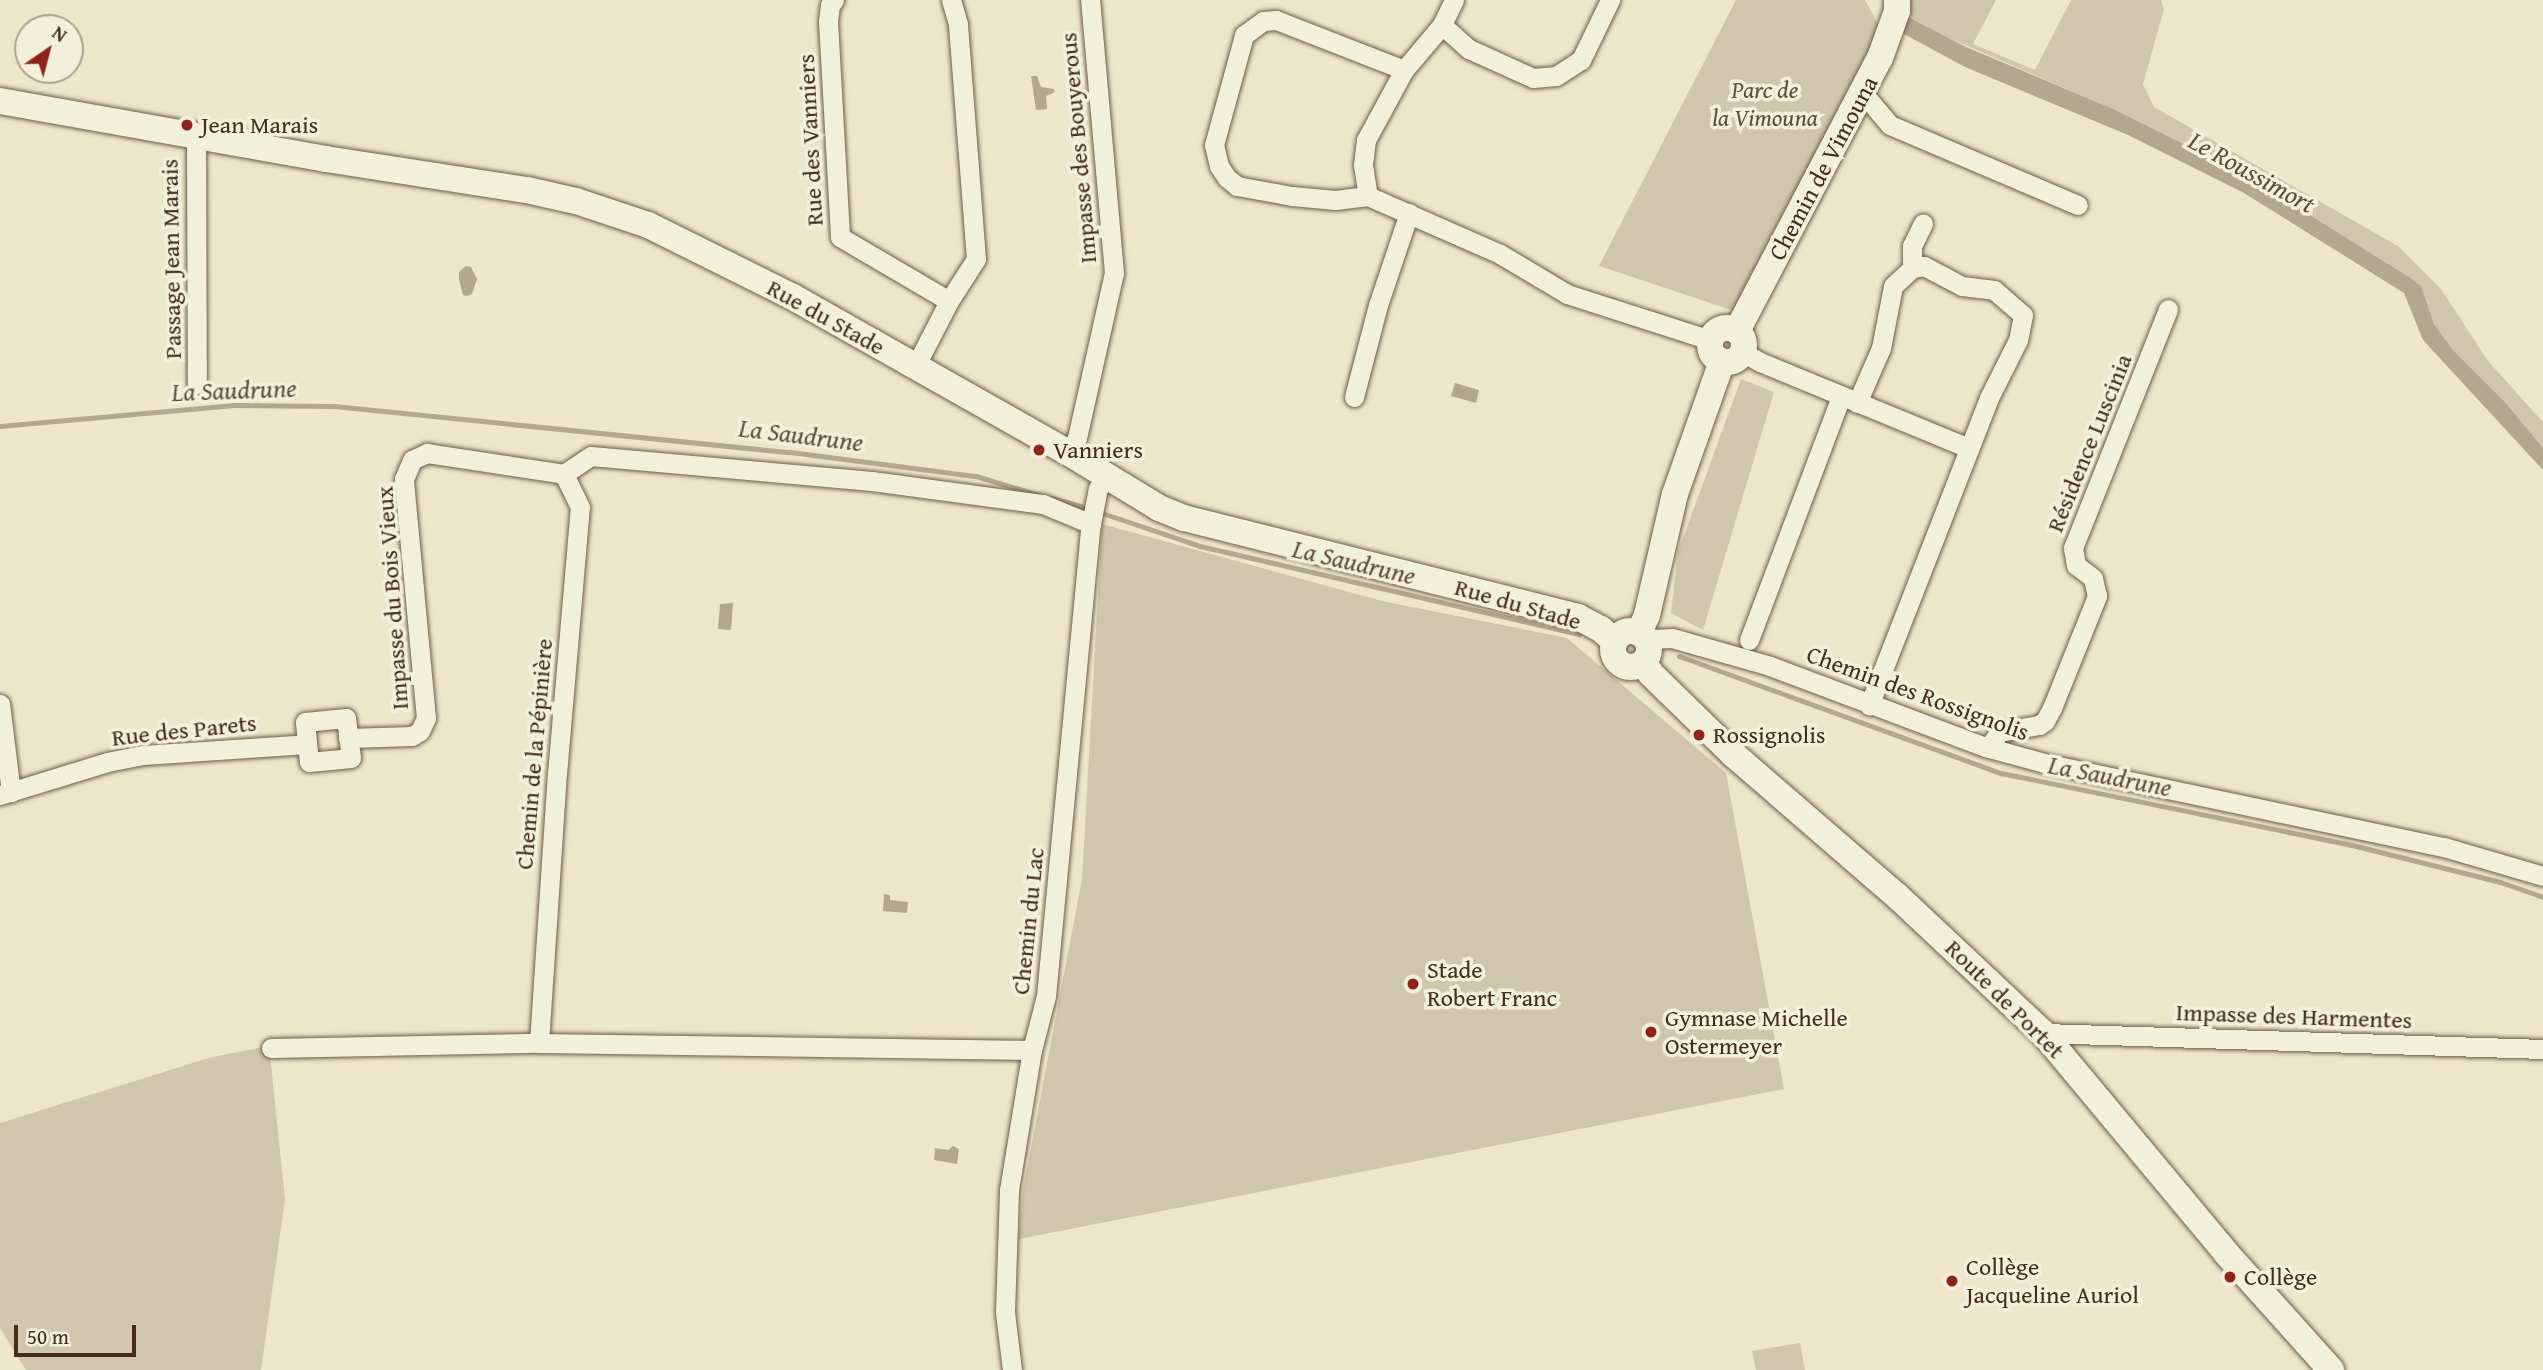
<!DOCTYPE html>
<meta charset="utf-8">
<style>
body{margin:0}
#map{position:relative;width:2543px;height:1370px;overflow:hidden;background:#ede6cb;font-family:"Gentium Book Plus",serif}
div>[style]{position:absolute}
.green>*{inset:0;background:#d0c6ad}
.water>*{inset:0;background:#b4a790}
.stream>*{height:5px;margin:-2.5px;padding:0 2.5px;transform-origin:2.5px;border-radius:2.5px;background:#b4a790}
.roads{filter:drop-shadow(0 0 2px #6f5a48) drop-shadow(0 0 2px #6f5a48)}
.street>*{height:19px;margin:-9.5px;padding:0 9.5px;transform-origin:9.5px;border-radius:9.5px;background:#f3efdd}
.secondary>*{height:26px;margin:-13px;padding:0 13px;transform-origin:13px;border-radius:13px;background:#f3efdd}
.secondary>.ring{margin:-13px;padding:0;box-sizing:content-box;background:none;border:26px solid #f3efdd;border-radius:50%}
.dots>*{width:19px;height:19px;translate:-50% -50%;box-sizing:border-box;border:4px solid #f3efdd;border-radius:50%}
span{translate:-50% -50%;white-space:nowrap;text-align:center;line-height:1.15;-webkit-text-stroke:7px #f3efdd;paint-order:stroke}
.park-label{font-size:24px;color:#614b39;font-style:italic}
.poi-label{font-size:24px;color:#452c1c}
.left{translate:0 -50%;text-align:left}
.street-label{font-size:24px;color:#452c1c}
.water-label{font-size:26px;color:#614b39;font-style:italic}
.north{position:absolute;left:14px;top:14px;width:70px;height:70px;box-sizing:border-box;background:#f3efdd;border:2px solid #ada190;border-radius:50%;rotate:35deg;font-size:19px;font-weight:700;line-height:28px;text-align:center;color:#452c1c}
.north::after{content:'';display:block;margin:auto;width:24px;height:32px;background:#8f2418;clip-path:polygon(50% 0,100% 100%,50% 72%,0 100%)}
.scale{position:absolute;left:14px;top:1325px;width:122px;height:32px;box-sizing:border-box;border:4px solid #452c1c;border-top:0;padding-left:9px;font-size:21px;line-height:24px;white-space:nowrap;color:#452c1c;-webkit-text-stroke:5px #f3efdd;paint-order:stroke}
</style>
<div id="map">
<div class="green">
<div style="clip-path:polygon(1736px 0,1865px 0,1879px 26px,1873px 55px,1737px 312px,1599px 266px)"></div>
<div style="clip-path:polygon(1909px 0,1996px 0,1973px 44px,2035px 70px,2071px 0,2161px 0,2164px 9px,2143px 84px,2154px 107px,2398px 246px,2441px 289px,2488px 361px,2543px 422px,2543px 448px,2505px 402px,2454px 351px,2434px 324px,2421px 286px,2409px 277px,2286px 200px,2184px 144px,2111px 108px,1930px 30px,1906px 16px)"></div>
<div style="clip-path:polygon(1741px 379px,1774px 392px,1703px 630px,1671px 613px,1678px 552px)"></div>
<div style="clip-path:polygon(1102px 524px,1382px 601px,1567px 638px,1726px 773px,1784px 1089px,1019px 1239px,1023px 1190px,1082px 879px)"></div>
<div style="clip-path:polygon(269px 1046px,285px 1199px,261px 1370px,26px 1370px,0 1328px,0 1123px,212px 1057px)"></div>
<div style="clip-path:polygon(1800px 1343px,1805px 1370px,1756px 1370px,1752px 1351px)"></div>
</div>
<div class="water">
<div style="clip-path:polygon(1906px 16px,1966px 47px,2111px 108px,2184px 144px,2286px 200px,2409px 277px,2421px 286px,2434px 324px,2454px 351px,2505px 402px,2543px 448px,2543px 470px,2423px 340px,2404px 293px,2244px 193px,2128px 135px,1965px 67px,1904px 34px)"></div>
<div style="clip-path:polygon(1031px 76px,1037px 76px,1041px 87px,1054px 89px,1055px 92px,1046px 96px,1047px 109px,1036px 110px)"></div>
<div style="clip-path:polygon(466px 266px,471px 267px,477px 279px,472px 294px,467px 296px,463px 295px,459px 279px,459px 272px)"></div>
<div style="clip-path:polygon(1455px 383px,1479px 390px,1476px 403px,1451px 396px)"></div>
<div style="clip-path:polygon(733px 603px,731px 630px,718px 629px,720px 604px)"></div>
<div style="clip-path:polygon(884px 894px,890px 895px,890px 900px,908px 902px,907px 913px,883px 911px)"></div>
<div style="clip-path:polygon(953px 1146px,959px 1149px,957px 1164px,934px 1160px,935px 1148px,948px 1150px)"></div>
</div>
<div class="stream">
<div style="left:0;top:426px;width:235px;rotate:-5.1deg"></div>
<div style="left:234px;top:405px;width:100px;rotate:0.6deg"></div>
<div style="left:334px;top:406px;width:458px;rotate:5.8deg"></div>
<div style="left:790px;top:452px;width:188px;rotate:7.4deg"></div>
<div style="left:976px;top:476px;width:66px;rotate:16.8deg"></div>
<div style="left:1052px;top:498px;width:40px;rotate:16deg"></div>
<div style="left:1099px;top:512px;width:107px;rotate:18.6deg"></div>
<div style="left:1200px;top:546px;width:389px;rotate:13.1deg"></div>
<div style="left:1679px;top:656px;width:343px;rotate:20deg"></div>
<div style="left:2001px;top:773px;width:358px;rotate:11.6deg"></div>
<div style="left:2352px;top:845px;width:153px;rotate:14deg"></div>
<div style="left:2500px;top:882px;width:46px;rotate:19.2deg"></div>
</div>
<div class="roads">
<div class="street">
<div style="left:834px;top:0;width:6px;rotate:129deg"></div>
<div style="left:830px;top:5px;width:16px;rotate:97deg"></div>
<div style="left:828px;top:21px;width:216px;rotate:86.8deg"></div>
<div style="left:840px;top:237px;width:126px;rotate:30.4deg"></div>
<div style="left:1454px;top:0;width:28px;rotate:116deg"></div>
<div style="left:1442px;top:25px;width:59px;rotate:130.2deg"></div>
<div style="left:1404px;top:70px;width:80px;rotate:118.5deg"></div>
<div style="left:1366px;top:140px;width:25px;rotate:97deg"></div>
<div style="left:1363px;top:165px;width:31px;rotate:81deg"></div>
<div style="left:1368px;top:196px;width:144px;rotate:23.7deg"></div>
<div style="left:1500px;top:254px;width:78px;rotate:30.8deg"></div>
<div style="left:1567px;top:294px;width:150px;rotate:17.8deg"></div>
<div style="left:1442px;top:25px;width:36px;rotate:42deg"></div>
<div style="left:1469px;top:49px;width:70px;rotate:24.4deg"></div>
<div style="left:1533px;top:78px;width:23px;rotate:-5deg"></div>
<div style="left:1556px;top:76px;width:30px;rotate:-33deg"></div>
<div style="left:1581px;top:60px;width:67px;rotate:-64.2deg"></div>
<div style="left:1862px;top:92px;width:43px;rotate:49.7deg"></div>
<div style="left:1890px;top:125px;width:204px;rotate:23.1deg"></div>
<div style="left:196px;top:134px;width:250px;rotate:89.8deg"></div>
<div style="left:1368px;top:196px;width:33px;rotate:173deg"></div>
<div style="left:1335px;top:200px;width:43px;rotate:-174.7deg"></div>
<div style="left:1292px;top:196px;width:56px;rotate:-169.7deg"></div>
<div style="left:1237px;top:186px;width:13px;rotate:-141deg"></div>
<div style="left:1227px;top:178px;width:14px;rotate:-124deg"></div>
<div style="left:1219px;top:166px;width:22px;rotate:-103deg"></div>
<div style="left:1214px;top:145px;width:114px;rotate:-74.7deg"></div>
<div style="left:1244px;top:35px;width:24px;rotate:-36deg"></div>
<div style="left:1263px;top:21px;width:13px;rotate:-4deg"></div>
<div style="left:1276px;top:20px;width:137px;rotate:21.3deg"></div>
<div style="left:1912px;top:268px;width:22px;rotate:-90deg"></div>
<div style="left:1912px;top:246px;width:25px;rotate:-64deg"></div>
<div style="left:1742px;top:352px;width:21px;rotate:29deg"></div>
<div style="left:1760px;top:362px;width:226px;rotate:22.4deg"></div>
<div style="left:915px;top:367px;width:74px;rotate:-62.7deg"></div>
<div style="left:949px;top:301px;width:50px;rotate:-57.3deg"></div>
<div style="left:976px;top:259px;width:236px;rotate:-94.4deg"></div>
<div style="left:958px;top:24px;width:25px;rotate:-106deg"></div>
<div style="left:1354px;top:397px;width:95px;rotate:-75.4deg"></div>
<div style="left:1378px;top:305px;width:97px;rotate:-71.4deg"></div>
<div style="left:1857px;top:403px;width:60px;rotate:-66.4deg"></div>
<div style="left:1881px;top:348px;width:63px;rotate:-79deg"></div>
<div style="left:1893px;top:286px;width:26px;rotate:-43deg"></div>
<div style="left:1912px;top:268px;width:12px;rotate:-9deg"></div>
<div style="left:1924px;top:266px;width:43px;rotate:27.8deg"></div>
<div style="left:1962px;top:286px;width:32px;rotate:7deg"></div>
<div style="left:1994px;top:290px;width:38px;rotate:41deg"></div>
<div style="left:2023px;top:315px;width:25px;rotate:101deg"></div>
<div style="left:2018px;top:340px;width:65px;rotate:116.6deg"></div>
<div style="left:1989px;top:398px;width:330px;rotate:111.3deg"></div>
<div style="left:1069px;top:453px;width:17px;rotate:-62deg"></div>
<div style="left:1077px;top:438px;width:169px;rotate:-77.4deg"></div>
<div style="left:1114px;top:273px;width:274px;rotate:-95deg"></div>
<div style="left:564px;top:474px;width:32px;rotate:-34deg"></div>
<div style="left:591px;top:456px;width:282px;rotate:5.1deg"></div>
<div style="left:872px;top:481px;width:173px;rotate:7.7deg"></div>
<div style="left:1043px;top:504px;width:52px;rotate:22.6deg"></div>
<div style="left:1647px;top:639px;width:25px;rotate:-2deg"></div>
<div style="left:1672px;top:638px;width:102px;rotate:15.9deg"></div>
<div style="left:1770px;top:666px;width:231px;rotate:20.6deg"></div>
<div style="left:1986px;top:747px;width:60px;rotate:15.4deg"></div>
<div style="left:2044px;top:763px;width:409px;rotate:11.9deg"></div>
<div style="left:2444px;top:847px;width:103px;rotate:16.3deg"></div>
<div style="left:1749px;top:640px;width:261px;rotate:-69.3deg"></div>
<div style="left:0;top:704px;width:89px;rotate:82.9deg"></div>
<div style="left:346px;top:718px;width:40px;rotate:82.9deg"></div>
<div style="left:351px;top:758px;width:42px;rotate:174.6deg"></div>
<div style="left:309px;top:762px;width:40px;rotate:-95.7deg"></div>
<div style="left:305px;top:722px;width:41px;rotate:-5.6deg"></div>
<div style="left:348px;top:738px;width:64px;rotate:-1.8deg"></div>
<div style="left:412px;top:736px;width:9px;rotate:-32deg"></div>
<div style="left:420px;top:731px;width:14px;rotate:-65deg"></div>
<div style="left:426px;top:718px;width:240px;rotate:-95.3deg"></div>
<div style="left:404px;top:479px;width:21px;rotate:-67deg"></div>
<div style="left:412px;top:460px;width:17px;rotate:-25deg"></div>
<div style="left:427px;top:453px;width:139px;rotate:8.7deg"></div>
<div style="left:1989px;top:747px;width:18px;rotate:-56deg"></div>
<div style="left:1999px;top:732px;width:41px;rotate:-9.9deg"></div>
<div style="left:2039px;top:725px;width:7px;rotate:-34deg"></div>
<div style="left:2045px;top:721px;width:15px;rotate:-62deg"></div>
<div style="left:2052px;top:708px;width:121px;rotate:-68.1deg"></div>
<div style="left:2097px;top:596px;width:18px;rotate:-103deg"></div>
<div style="left:2093px;top:578px;width:21px;rotate:-143deg"></div>
<div style="left:2076px;top:565px;width:17px;rotate:-100deg"></div>
<div style="left:2073px;top:548px;width:257px;rotate:-68.3deg"></div>
<div style="left:0;top:795px;width:112px;rotate:-17.1deg"></div>
<div style="left:107px;top:762px;width:37px;rotate:-11deg"></div>
<div style="left:143px;top:755px;width:164px;rotate:-3.8deg"></div>
<div style="left:2043px;top:1033px;width:500px;rotate:1.83deg"></div>
<div style="left:539px;top:1043px;width:270px;rotate:-86.2deg"></div>
<div style="left:557px;top:774px;width:268px;rotate:-85.1deg"></div>
<div style="left:580px;top:507px;width:37px;rotate:-116deg"></div>
<div style="left:271px;top:1048px;width:268px;rotate:-1.1deg"></div>
<div style="left:539px;top:1043px;width:493px;rotate:0.8deg"></div>
<div style="left:1012px;top:1370px;width:58px;rotate:-96.9deg"></div>
<div style="left:1005px;top:1312px;width:122px;rotate:-88.1deg"></div>
<div style="left:1009px;top:1190px;width:142px;rotate:-80.7deg"></div>
<div style="left:1032px;top:1050px;width:56px;rotate:-75.5deg"></div>
<div style="left:1046px;top:996px;width:474px;rotate:-84.6deg"></div>
<div style="left:1091px;top:524px;width:36px;rotate:-79deg"></div>
<div style="left:1098px;top:489px;width:14px;rotate:-60deg"></div>
</div>
<div class="secondary">
<div style="left:0;top:101px;width:331px;rotate:10.1deg"></div>
<div style="left:326px;top:159px;width:203px;rotate:8.8deg"></div>
<div style="left:527px;top:190px;width:50px;rotate:12.7deg"></div>
<div style="left:576px;top:201px;width:76px;rotate:18.4deg"></div>
<div style="left:648px;top:225px;width:162px;rotate:26.4deg"></div>
<div style="left:793px;top:297px;width:317px;rotate:29.5deg"></div>
<div style="left:1069px;top:453px;width:105px;rotate:31.4deg"></div>
<div style="left:1159px;top:508px;width:27px;rotate:22deg"></div>
<div style="left:1184px;top:518px;width:406px;rotate:14.1deg"></div>
<div style="left:1578px;top:617px;width:26px;rotate:28deg"></div>
<div style="left:1601px;top:629px;width:18px;rotate:43deg"></div>
<div class="ring" style="left:1710px;top:328px;width:8px;height:8px"></div>
<div style="left:1737px;top:331px;width:308px;rotate:-62.4deg"></div>
<div style="left:1880px;top:58px;width:50px;rotate:-70.1deg"></div>
<div style="left:1897px;top:11px;width:11px;rotate:-90deg"></div>
<div class="ring" style="left:1613px;top:631px;width:10px;height:10px"></div>
<div style="left:1639px;top:633px;width:20px;rotate:-66deg"></div>
<div style="left:1647px;top:615px;width:124px;rotate:-77deg"></div>
<div style="left:1675px;top:494px;width:141px;rotate:-70.5deg"></div>
<div style="left:1644px;top:662px;width:14px;rotate:60deg"></div>
<div style="left:1651px;top:674px;width:116px;rotate:44.3deg"></div>
<div style="left:1734px;top:755px;width:216px;rotate:40.9deg"></div>
<div style="left:1897px;top:896px;width:200px;rotate:43.2deg"></div>
<div style="left:2043px;top:1033px;width:288px;rotate:50.2deg"></div>
<div style="left:2227px;top:1254px;width:156px;rotate:48.1deg"></div>
</div>
</div>
<div class="dots">
<div style="left:187px;top:125px;background:#8f2418"></div>
<div style="left:1039px;top:450px;background:#8f2418"></div>
<div style="left:1699px;top:735px;background:#8f2418"></div>
<div style="left:1413px;top:984px;background:#8f2418"></div>
<div style="left:1651px;top:1032px;background:#8f2418"></div>
<div style="left:2230px;top:1277px;background:#8f2418"></div>
<div style="left:1952px;top:1281px;background:#8f2418"></div>
</div>
<div class="park-label">
<span style="left:1765px;top:104px">Parc de<br>la Vimouna</span>
</div>
<div class="poi-label">
<span class="left" style="left:201px;top:125px">Jean Marais</span>
<span class="left" style="left:1053px;top:450px">Vanniers</span>
<span class="left" style="left:1713px;top:735px">Rossignolis</span>
<span class="left" style="left:1427px;top:984px">Stade<br>Robert Franc</span>
<span class="left" style="left:1665px;top:1032px">Gymnase Michelle<br>Ostermeyer</span>
<span class="left" style="left:1966px;top:1281px">Collège<br>Jacqueline Auriol</span>
<span class="left" style="left:2244px;top:1277px">Collège</span>
</div>
<div class="street-label">
<span style="left:810px;top:140px;rotate:-93deg">Rue des Vanniers</span>
<span style="left:1078px;top:148px;rotate:-95deg">Impasse des Bouyerous</span>
<span style="left:1823px;top:168px;rotate:-62deg">Chemin de Vimouna</span>
<span style="left:171px;top:259px;rotate:-91deg">Passage Jean Marais</span>
<span style="left:826px;top:317px;rotate:29deg">Rue du Stade</span>
<span style="left:2089px;top:443px;rotate:-68deg">Résidence Luscinia</span>
<span style="left:392px;top:598px;rotate:-94deg">Impasse du Bois Vieux</span>
<span style="left:1518px;top:604px;rotate:16deg">Rue du Stade</span>
<span style="left:1918px;top:693px;rotate:20deg">Chemin des Rossignolis</span>
<span style="left:184px;top:730px;rotate:-6deg">Rue des Parets</span>
<span style="left:534px;top:754px;rotate:-85deg">Chemin de la Pépinière</span>
<span style="left:1028px;top:921px;rotate:-84deg">Chemin du Lac</span>
<span style="left:2005px;top:999px;rotate:45deg">Route de Portet</span>
<span style="left:2294px;top:1016px;rotate:2deg">Impasse des Harmentes</span>
</div>
<div class="water-label">
<span style="left:2252px;top:172px;rotate:29deg">Le Roussimort</span>
<span style="left:234px;top:390px;rotate:-2deg">La Saudrune</span>
<span style="left:801px;top:435px;rotate:7deg">La Saudrune</span>
<span style="left:1354px;top:562px;rotate:13deg">La Saudrune</span>
<span style="left:2110px;top:776px;rotate:11deg">La Saudrune</span>
</div>
<div class="north">N</div>
<div class="scale">50 m</div>
</div>
